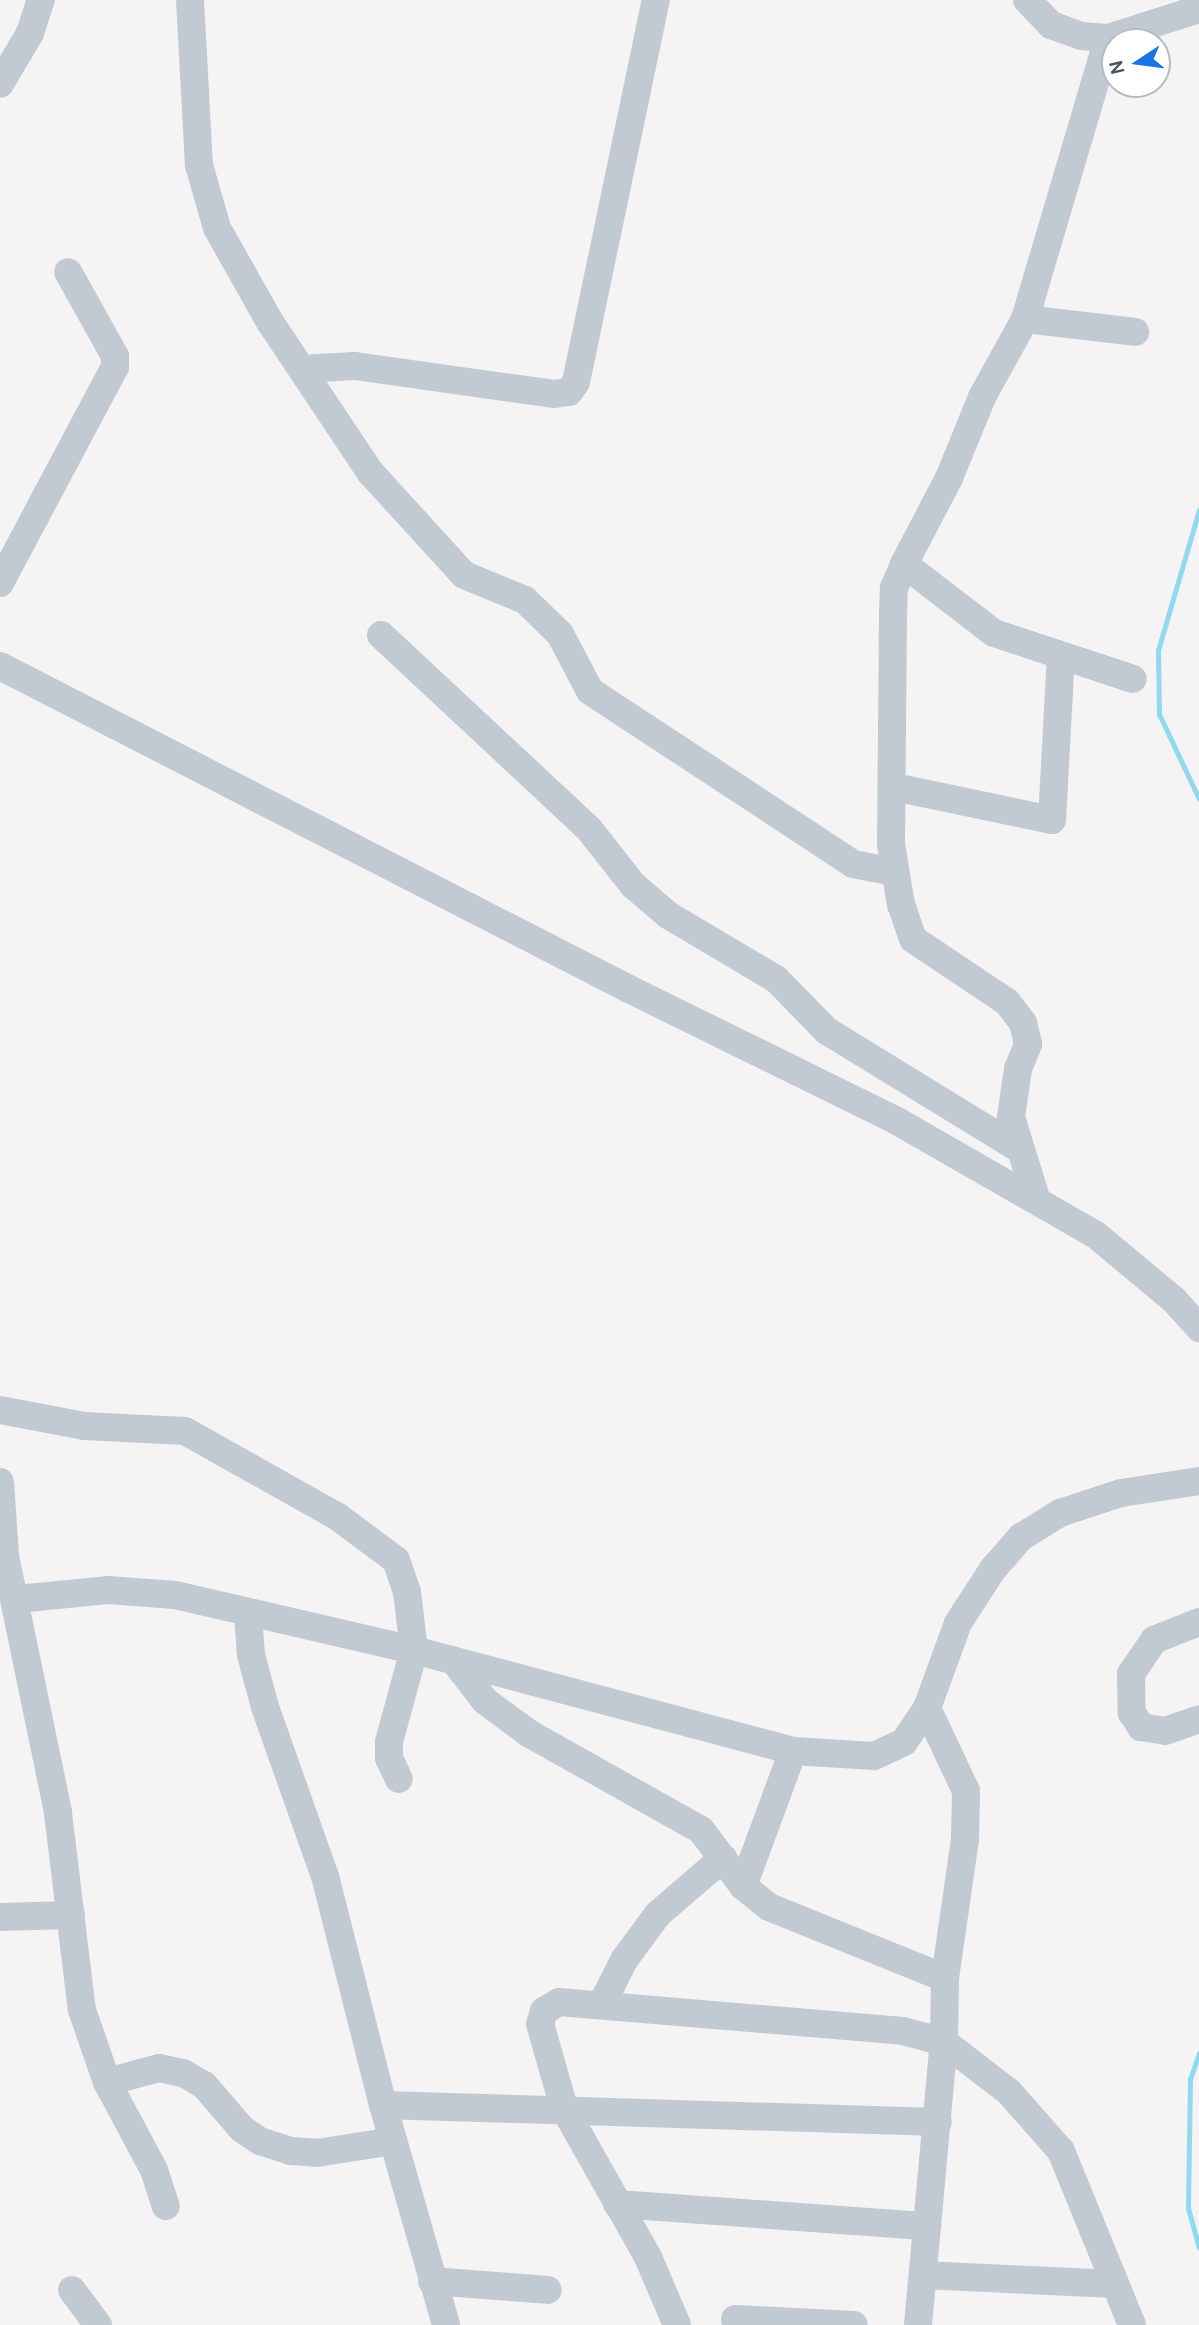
<!DOCTYPE html>
<style>
body{margin:0}
#map{position:relative;width:1199px;height:2325px;overflow:hidden;background:#f5f3f3;font-family:Cabin,sans-serif}
div>[style]{position:absolute}
.stream>*{height:5px;margin:-2.5px;padding:0 2.5px;transform-origin:2.5px;border-radius:2.5px;background:#90daee}
.minor>*{height:28px;margin:-14px;padding:0 14px;transform-origin:14px;border-radius:14px;background:#c1cad2}
span{translate:-50% -50%;white-space:nowrap;text-align:center;line-height:1.15;-webkit-text-stroke:6px #fff;paint-order:stroke}
.north{position:absolute;left:1101px;top:28px;width:70px;height:70px;box-sizing:border-box;background:#fff;border:2px solid #b7bbc0;border-radius:50%;rotate:257deg;font-size:19px;font-weight:700;line-height:28px;text-align:center;color:#4a5661}
.north::after{content:'';display:block;margin:auto;width:24px;height:32px;background:#1a73e8;clip-path:polygon(50% 0,100% 100%,50% 72%,0 100%)}
</style>
<div id="map">
<div class="stream">
<div style="left:1199px;top:510px;width:146px;rotate:106.3deg"></div>
<div style="left:1158px;top:650px;width:64px;rotate:89.1deg"></div>
<div style="left:1159px;top:714px;width:94px;rotate:64.8deg"></div>
<div style="left:1199px;top:2053px;width:28px;rotate:109deg"></div>
<div style="left:1190px;top:2079px;width:129px;rotate:90.9deg"></div>
<div style="left:1188px;top:2208px;width:41px;rotate:74.6deg"></div>
</div>
<div class="minor">
<div style="left:190px;top:0;width:165px;rotate:86.9deg"></div>
<div style="left:199px;top:165px;width:66px;rotate:74.1deg"></div>
<div style="left:217px;top:228px;width:108px;rotate:60.6deg"></div>
<div style="left:270px;top:322px;width:180px;rotate:56.3deg"></div>
<div style="left:370px;top:472px;width:139px;rotate:47.6deg"></div>
<div style="left:464px;top:575px;width:66px;rotate:22.3deg"></div>
<div style="left:525px;top:600px;width:49px;rotate:44.2deg"></div>
<div style="left:560px;top:634px;width:64px;rotate:62.2deg"></div>
<div style="left:590px;top:691px;width:315px;rotate:33.3deg"></div>
<div style="left:853px;top:864px;width:42px;rotate:11deg"></div>
<div style="left:1027px;top:0;width:35px;rotate:46deg"></div>
<div style="left:1051px;top:25px;width:32px;rotate:20deg"></div>
<div style="left:1081px;top:36px;width:27px;rotate:4deg"></div>
<div style="left:1108px;top:38px;width:96px;rotate:-17.7deg"></div>
<div style="left:0;top:84px;width:59px;rotate:-59.5deg"></div>
<div style="left:30px;top:33px;width:35px;rotate:-72deg"></div>
<div style="left:1025px;top:319px;width:111px;rotate:6.7deg"></div>
<div style="left:302px;top:369px;width:53px;rotate:-3.2deg"></div>
<div style="left:355px;top:366px;width:201px;rotate:8deg"></div>
<div style="left:554px;top:394px;width:15px;rotate:-8deg"></div>
<div style="left:569px;top:392px;width:12px;rotate:-55deg"></div>
<div style="left:576px;top:382px;width:390px;rotate:-78.2deg"></div>
<div style="left:904px;top:564px;width:113px;rotate:37.5deg"></div>
<div style="left:994px;top:633px;width:146px;rotate:18.3deg"></div>
<div style="left:0;top:583px;width:245px;rotate:-62deg"></div>
<div style="left:115px;top:367px;width:11px;rotate:-90deg"></div>
<div style="left:115px;top:356px;width:96px;rotate:-119.2deg"></div>
<div style="left:381px;top:635px;width:284px;rotate:43deg"></div>
<div style="left:589px;top:829px;width:71px;rotate:51.8deg"></div>
<div style="left:633px;top:885px;width:46px;rotate:40.6deg"></div>
<div style="left:668px;top:915px;width:126px;rotate:30.7deg"></div>
<div style="left:776px;top:979px;width:73px;rotate:45.6deg"></div>
<div style="left:827px;top:1031px;width:224px;rotate:31.5deg"></div>
<div style="left:0;top:666px;width:707px;rotate:27.18deg"></div>
<div style="left:629px;top:989px;width:299px;rotate:26.2deg"></div>
<div style="left:897px;top:1121px;width:229px;rotate:29.8deg"></div>
<div style="left:1096px;top:1235px;width:102px;rotate:39.8deg"></div>
<div style="left:1174px;top:1300px;width:38px;rotate:48deg"></div>
<div style="left:894px;top:787px;width:161px;rotate:11.8deg"></div>
<div style="left:1052px;top:820px;width:164px;rotate:-86.9deg"></div>
<div style="left:1036px;top:1198px;width:85px;rotate:-107.2deg"></div>
<div style="left:1011px;top:1117px;width:49px;rotate:-81.7deg"></div>
<div style="left:1018px;top:1069px;width:27px;rotate:-68deg"></div>
<div style="left:1028px;top:1044px;width:22px;rotate:-103deg"></div>
<div style="left:1023px;top:1023px;width:26px;rotate:-127deg"></div>
<div style="left:1007px;top:1002px;width:113px;rotate:-146.2deg"></div>
<div style="left:913px;top:939px;width:36px;rotate:-109deg"></div>
<div style="left:901px;top:905px;width:62px;rotate:-99.3deg"></div>
<div style="left:891px;top:844px;width:230px;rotate:-89.5deg"></div>
<div style="left:893px;top:614px;width:26px;rotate:-88deg"></div>
<div style="left:894px;top:588px;width:26px;rotate:-67deg"></div>
<div style="left:904px;top:564px;width:97px;rotate:-62.4deg"></div>
<div style="left:949px;top:478px;width:87px;rotate:-67.8deg"></div>
<div style="left:982px;top:397px;width:89px;rotate:-61.1deg"></div>
<div style="left:1025px;top:319px;width:293px;rotate:-73.5deg"></div>
<div style="left:0;top:1410px;width:86px;rotate:10.8deg"></div>
<div style="left:84px;top:1426px;width:101px;rotate:2.8deg"></div>
<div style="left:185px;top:1431px;width:176px;rotate:29.3deg"></div>
<div style="left:338px;top:1517px;width:72px;rotate:36.6deg"></div>
<div style="left:396px;top:1560px;width:34px;rotate:71deg"></div>
<div style="left:407px;top:1592px;width:58px;rotate:83.1deg"></div>
<div style="left:414px;top:1650px;width:95px;rotate:105.2deg"></div>
<div style="left:389px;top:1742px;width:16px;rotate:90deg"></div>
<div style="left:389px;top:1758px;width:23px;rotate:65deg"></div>
<div style="left:0;top:1482px;width:74px;rotate:86.1deg"></div>
<div style="left:5px;top:1556px;width:262px;rotate:78.3deg"></div>
<div style="left:58px;top:1813px;width:198px;rotate:83.1deg"></div>
<div style="left:82px;top:2010px;width:76px;rotate:70.9deg"></div>
<div style="left:107px;top:2082px;width:100px;rotate:61.9deg"></div>
<div style="left:154px;top:2170px;width:38px;rotate:72deg"></div>
<div style="left:17px;top:1599px;width:91px;rotate:-5.6deg"></div>
<div style="left:108px;top:1590px;width:67px;rotate:4.3deg"></div>
<div style="left:175px;top:1595px;width:245px;rotate:13deg"></div>
<div style="left:414px;top:1650px;width:392px;rotate:14.9deg"></div>
<div style="left:793px;top:1751px;width:81px;rotate:3.5deg"></div>
<div style="left:874px;top:1756px;width:33px;rotate:-25deg"></div>
<div style="left:904px;top:1742px;width:41px;rotate:-55.9deg"></div>
<div style="left:927px;top:1708px;width:90px;rotate:-70deg"></div>
<div style="left:958px;top:1623px;width:64px;rotate:-57.1deg"></div>
<div style="left:993px;top:1569px;width:43px;rotate:-48.8deg"></div>
<div style="left:1021px;top:1537px;width:46px;rotate:-31.6deg"></div>
<div style="left:1060px;top:1513px;width:64px;rotate:-18.2deg"></div>
<div style="left:1121px;top:1493px;width:79px;rotate:-8.7deg"></div>
<div style="left:248px;top:1614px;width:41px;rotate:85.8deg"></div>
<div style="left:251px;top:1655px;width:54px;rotate:74.9deg"></div>
<div style="left:265px;top:1707px;width:179px;rotate:70.5deg"></div>
<div style="left:325px;top:1876px;width:236px;rotate:75.8deg"></div>
<div style="left:383px;top:2105px;width:229px;rotate:74deg"></div>
<div style="left:1199px;top:1622px;width:48px;rotate:158.2deg"></div>
<div style="left:1154px;top:1640px;width:41px;rotate:124.1deg"></div>
<div style="left:1131px;top:1674px;width:39px;rotate:89deg"></div>
<div style="left:1132px;top:1713px;width:17px;rotate:57deg"></div>
<div style="left:1141px;top:1727px;width:24px;rotate:9deg"></div>
<div style="left:1165px;top:1731px;width:36px;rotate:-19deg"></div>
<div style="left:455px;top:1662px;width:49px;rotate:52.4deg"></div>
<div style="left:485px;top:1701px;width:56px;rotate:36.3deg"></div>
<div style="left:530px;top:1734px;width:196px;rotate:29.3deg"></div>
<div style="left:701px;top:1830px;width:70px;rotate:53.1deg"></div>
<div style="left:743px;top:1886px;width:33px;rotate:39deg"></div>
<div style="left:769px;top:1907px;width:190px;rotate:22deg"></div>
<div style="left:743px;top:1886px;width:144px;rotate:-69.7deg"></div>
<div style="left:0;top:1917px;width:71px;rotate:-1.6deg"></div>
<div style="left:603px;top:2002px;width:47px;rotate:-63.4deg"></div>
<div style="left:624px;top:1960px;width:57px;rotate:-53.5deg"></div>
<div style="left:658px;top:1914px;width:86px;rotate:-40.7deg"></div>
<div style="left:107px;top:2082px;width:54px;rotate:-15.1deg"></div>
<div style="left:159px;top:2068px;width:25px;rotate:12deg"></div>
<div style="left:183px;top:2073px;width:24px;rotate:30deg"></div>
<div style="left:204px;top:2085px;width:58px;rotate:49.2deg"></div>
<div style="left:242px;top:2129px;width:22px;rotate:34deg"></div>
<div style="left:260px;top:2141px;width:33px;rotate:18deg"></div>
<div style="left:291px;top:2151px;width:26px;rotate:4deg"></div>
<div style="left:317px;top:2153px;width:77px;rotate:-9deg"></div>
<div style="left:383px;top:2105px;width:555px;rotate:1.75deg"></div>
<div style="left:617px;top:2204px;width:311px;rotate:4.1deg"></div>
<div style="left:923px;top:2275px;width:192px;rotate:2.7deg"></div>
<div style="left:432px;top:2281px;width:116px;rotate:4.4deg"></div>
<div style="left:72px;top:2290px;width:44px;rotate:53.4deg"></div>
<div style="left:735px;top:2319px;width:119px;rotate:2.9deg"></div>
<div style="left:677px;top:2325px;width:74px;rotate:-113.1deg"></div>
<div style="left:648px;top:2257px;width:171px;rotate:-119.4deg"></div>
<div style="left:564px;top:2108px;width:87px;rotate:-105.9deg"></div>
<div style="left:540px;top:2024px;width:14px;rotate:-73deg"></div>
<div style="left:544px;top:2011px;width:17px;rotate:-31deg"></div>
<div style="left:559px;top:2002px;width:345px;rotate:4.8deg"></div>
<div style="left:903px;top:2031px;width:42px;rotate:15deg"></div>
<div style="left:944px;top:2042px;width:82px;rotate:37.6deg"></div>
<div style="left:1009px;top:2092px;width:79px;rotate:48.6deg"></div>
<div style="left:1061px;top:2151px;width:188px;rotate:67.8deg"></div>
<div style="left:918px;top:2325px;width:284px;rotate:-84.8deg"></div>
<div style="left:944px;top:2042px;width:64px;rotate:-89.1deg"></div>
<div style="left:945px;top:1978px;width:140px;rotate:-81.8deg"></div>
<div style="left:965px;top:1839px;width:48px;rotate:-88.8deg"></div>
<div style="left:966px;top:1791px;width:92px;rotate:-115.2deg"></div>
</div>
<div class="north">N</div>
</div>
